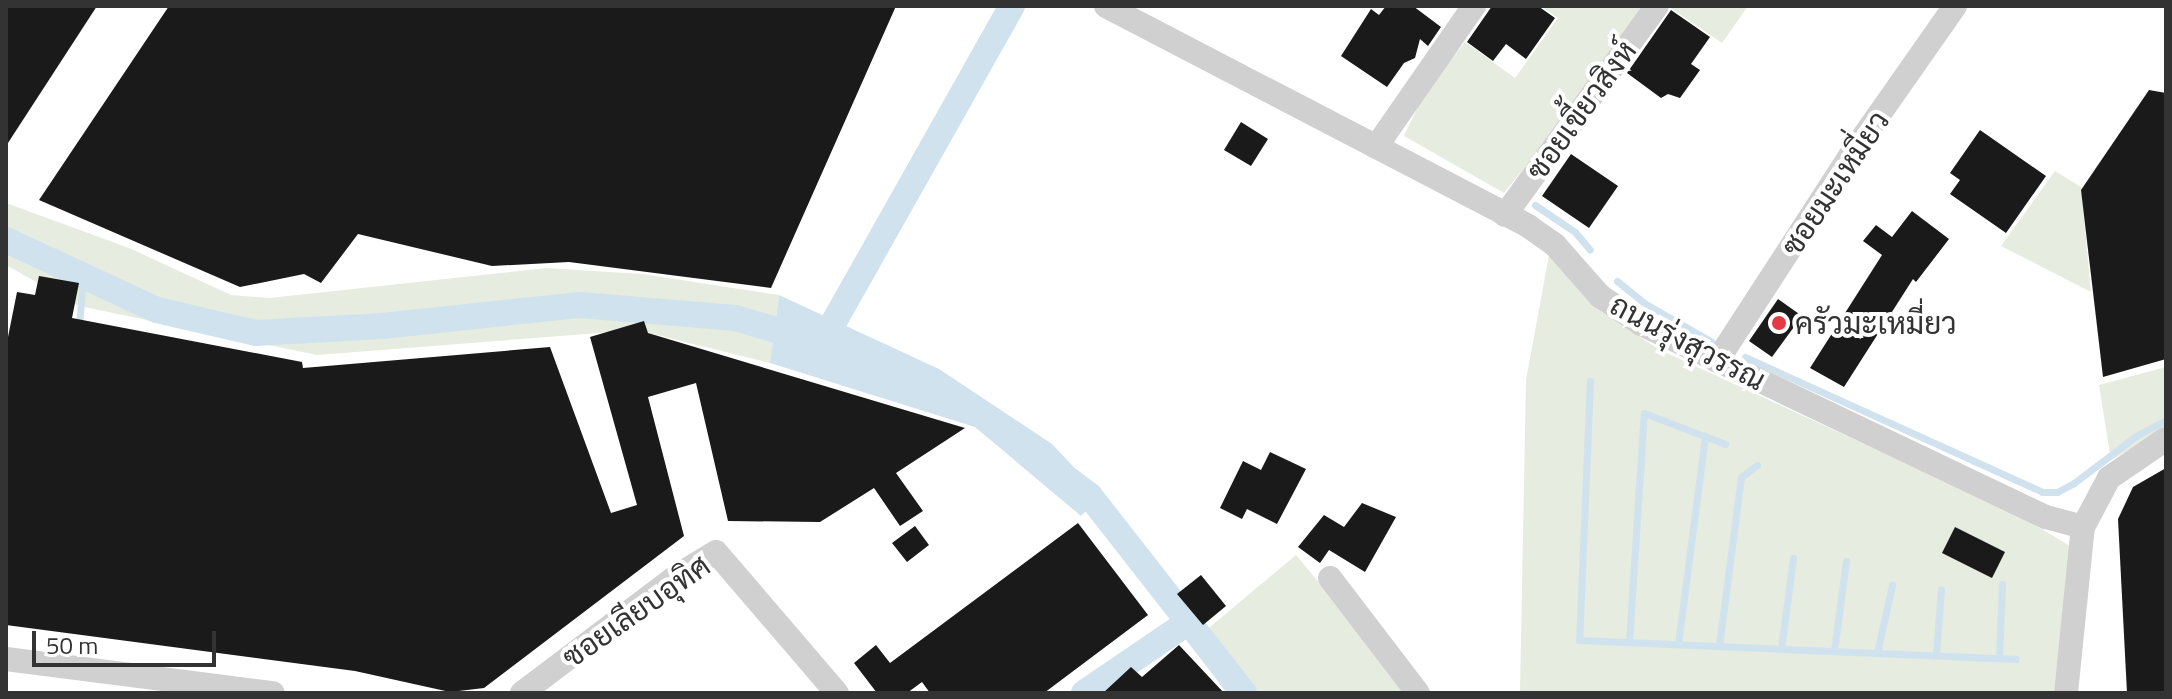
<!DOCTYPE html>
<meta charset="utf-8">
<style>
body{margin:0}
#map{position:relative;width:2172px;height:699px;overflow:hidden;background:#fff;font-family:"Titillium Web",Sarabun,sans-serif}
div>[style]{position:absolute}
.green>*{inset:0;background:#e6ecdf}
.water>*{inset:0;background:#cfe2ee}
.stream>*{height:7px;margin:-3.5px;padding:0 3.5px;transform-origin:3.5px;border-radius:3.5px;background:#cfe2ee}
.canal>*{height:26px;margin:-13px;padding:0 13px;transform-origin:13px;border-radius:13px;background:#cfe2ee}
.building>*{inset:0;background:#1a1a1a}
.minor>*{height:24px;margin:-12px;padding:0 12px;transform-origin:12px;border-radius:12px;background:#d0d0d0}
.dots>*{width:22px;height:22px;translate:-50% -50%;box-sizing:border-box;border:4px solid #fff;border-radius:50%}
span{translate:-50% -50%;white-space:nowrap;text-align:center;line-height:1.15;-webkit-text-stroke:8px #fff;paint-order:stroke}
.street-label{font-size:30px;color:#333}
.poi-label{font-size:30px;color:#333}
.left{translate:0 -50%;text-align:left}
.frame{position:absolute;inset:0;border:8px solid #333;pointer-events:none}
.scale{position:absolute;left:32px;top:631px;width:184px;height:36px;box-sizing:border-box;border:4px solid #333;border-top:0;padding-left:10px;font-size:24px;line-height:28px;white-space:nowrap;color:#333;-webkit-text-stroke:6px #fff;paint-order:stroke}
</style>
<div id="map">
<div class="green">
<div style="clip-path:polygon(1541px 6px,1647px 6px,1591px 84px,1504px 193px,1404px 136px,1424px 94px,1465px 42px,1515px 78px,1558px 18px)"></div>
<div style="clip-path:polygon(1668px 6px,1748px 6px,1722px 43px)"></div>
<div style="clip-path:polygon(2055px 171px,2081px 187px,2091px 292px,2001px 246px)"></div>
<div style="clip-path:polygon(6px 203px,129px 248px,231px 295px,270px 298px,546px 268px,642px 274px,779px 295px,770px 363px,637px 330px,317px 355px,79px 306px,6px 265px)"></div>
<div style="clip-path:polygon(1549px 255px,1600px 311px,1660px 350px,2015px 513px,2070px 546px,2054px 693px,1520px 693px,1526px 380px)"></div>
<div style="clip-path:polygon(2166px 367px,2166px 429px,2111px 460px,2099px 385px)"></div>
<div style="clip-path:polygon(1296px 555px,1411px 693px,1226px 693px,1191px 643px)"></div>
</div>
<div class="water">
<div style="clip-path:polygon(779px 295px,939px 369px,1052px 444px,1101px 496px,1081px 516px,975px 427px,770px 363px)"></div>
</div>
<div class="stream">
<div style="left:1535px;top:205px;width:48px;rotate:34deg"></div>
<div style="left:1575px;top:232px;width:23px;rotate:50deg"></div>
<div style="left:1617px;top:281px;width:35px;rotate:39deg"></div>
<div style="left:1644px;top:303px;width:78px;rotate:29.8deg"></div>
<div style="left:79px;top:326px;width:49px;rotate:-85.3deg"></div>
<div style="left:1745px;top:357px;width:326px;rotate:24.4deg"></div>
<div style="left:2042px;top:492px;width:15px"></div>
<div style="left:2057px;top:492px;width:19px;rotate:-28deg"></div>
<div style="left:2074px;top:483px;width:78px;rotate:-37.2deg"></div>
<div style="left:2136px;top:436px;width:34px;rotate:-28deg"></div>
<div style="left:1590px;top:381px;width:259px;rotate:92.4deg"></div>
<div style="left:1579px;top:640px;width:437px;rotate:2.5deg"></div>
<div style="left:1629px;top:642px;width:229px;rotate:-86.3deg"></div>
<div style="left:1644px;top:413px;width:87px;rotate:20.9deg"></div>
<div style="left:1678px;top:644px;width:210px;rotate:-82.6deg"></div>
<div style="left:1719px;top:646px;width:170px;rotate:-82.6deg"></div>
<div style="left:1741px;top:477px;width:20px;rotate:-37deg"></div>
<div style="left:1781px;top:649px;width:92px;rotate:-82.5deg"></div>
<div style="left:1834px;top:651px;width:91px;rotate:-82.4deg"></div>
<div style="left:1877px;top:653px;width:70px;rotate:-77.6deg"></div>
<div style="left:1936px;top:655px;width:66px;rotate:-85.7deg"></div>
<div style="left:1999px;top:658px;width:74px;rotate:-87.7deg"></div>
</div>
<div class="canal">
<div style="left:6px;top:240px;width:166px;rotate:24.9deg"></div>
<div style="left:157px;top:310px;width:102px;rotate:13.1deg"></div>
<div style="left:256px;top:333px;width:126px;rotate:-3.2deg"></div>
<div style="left:382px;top:326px;width:199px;rotate:-6.1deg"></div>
<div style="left:580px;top:305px;width:156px;rotate:4.8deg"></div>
<div style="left:735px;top:318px;width:75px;rotate:16.3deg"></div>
<div style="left:822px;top:343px;width:387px;rotate:-60.6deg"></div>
<div style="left:1069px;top:480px;width:26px;rotate:37deg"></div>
<div style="left:1090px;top:496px;width:250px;rotate:52deg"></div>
<div style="left:1084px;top:693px;width:128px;rotate:-34.2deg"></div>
</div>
<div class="building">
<div style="clip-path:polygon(6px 6px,97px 6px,6px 146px)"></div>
<div style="clip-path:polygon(169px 6px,896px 6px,771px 288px,569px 262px,492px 266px,358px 234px,321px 283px,304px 274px,240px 287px,39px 200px)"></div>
<div style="clip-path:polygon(1386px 6px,1413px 6px,1441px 27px,1428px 46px,1420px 39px,1415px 58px,1404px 63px,1387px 87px,1341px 56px,1371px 9px,1379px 15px)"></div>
<div style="clip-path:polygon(1492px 6px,1538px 6px,1555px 18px,1526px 59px,1506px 44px,1493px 61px,1467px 42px)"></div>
<div style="clip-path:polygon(1671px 10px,1710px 37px,1691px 64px,1700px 70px,1680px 98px,1668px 94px,1661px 98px,1627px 73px)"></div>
<div style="clip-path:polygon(2149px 90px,2166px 93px,2166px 359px,2103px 377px,2081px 190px)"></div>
<div style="clip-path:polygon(1241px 122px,1268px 139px,1251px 166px,1224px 150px)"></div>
<div style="clip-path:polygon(1980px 130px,2046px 176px,2006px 233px,1950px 194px,1960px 180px,1950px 173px)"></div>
<div style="clip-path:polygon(1571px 154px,1618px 186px,1589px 228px,1542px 196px)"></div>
<div style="clip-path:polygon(1912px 211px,1949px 239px,1916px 282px,1913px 279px,1844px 387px,1810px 368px,1882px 255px,1863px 241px,1876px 225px,1892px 237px)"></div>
<div style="clip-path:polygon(39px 276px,79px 283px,72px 318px,302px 362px,303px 368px,550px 347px,611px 513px,637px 505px,590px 337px,644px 321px,648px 333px,965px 428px,896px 473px,923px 511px,900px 526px,874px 488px,820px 522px,728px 521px,696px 383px,648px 397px,684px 536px,484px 688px,450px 692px,355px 671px,6px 625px,6px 347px,17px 292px,35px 295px)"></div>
<div style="clip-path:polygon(1778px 299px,1802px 316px,1772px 357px,1749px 341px)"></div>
<div style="clip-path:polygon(1270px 452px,1306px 469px,1277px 524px,1247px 509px,1242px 519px,1220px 508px,1243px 461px,1261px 470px)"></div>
<div style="clip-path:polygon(2166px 468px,2166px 693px,2127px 693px,2118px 519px,2133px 487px)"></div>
<div style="clip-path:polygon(1362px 503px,1396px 517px,1365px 572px,1329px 550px,1320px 563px,1298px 547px,1324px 515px,1344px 527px)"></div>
<div style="clip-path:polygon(1078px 523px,1148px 615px,1044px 693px,930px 693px,922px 682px,907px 693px,877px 693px,854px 663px,876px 645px,890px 663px)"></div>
<div style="clip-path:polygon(915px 526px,929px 545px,907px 562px,892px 543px)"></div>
<div style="clip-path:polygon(1955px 527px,2005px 552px,1992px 578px,1942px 553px)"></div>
<div style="clip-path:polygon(1201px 575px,1226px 606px,1203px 625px,1177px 594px)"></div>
<div style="clip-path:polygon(1179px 645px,1224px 693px,1103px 693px,1131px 667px,1142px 677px)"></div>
</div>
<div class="minor">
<div style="left:1106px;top:6px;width:476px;rotate:27.5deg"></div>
<div style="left:1528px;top:226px;width:33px;rotate:35deg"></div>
<div style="left:1555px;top:245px;width:68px;rotate:48.6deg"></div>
<div style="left:1600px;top:296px;width:50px;rotate:34.3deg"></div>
<div style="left:1641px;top:324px;width:449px;rotate:25.5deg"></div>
<div style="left:2046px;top:517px;width:38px;rotate:15deg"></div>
<div style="left:1376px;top:147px;width:172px;rotate:-55.2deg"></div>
<div style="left:1505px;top:215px;width:258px;rotate:-54deg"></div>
<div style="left:1717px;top:361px;width:244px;rotate:-57deg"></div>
<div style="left:1850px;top:156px;width:183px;rotate:-55deg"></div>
<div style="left:1330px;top:578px;width:145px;rotate:52.6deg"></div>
<div style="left:6px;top:659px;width:269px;rotate:7.3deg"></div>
<div style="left:522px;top:693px;width:196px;rotate:-37.1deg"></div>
<div style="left:678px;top:575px;width:44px;rotate:-31.2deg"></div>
<div style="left:716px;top:552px;width:186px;rotate:49.4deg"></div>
<div style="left:2066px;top:693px;width:167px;rotate:-84.2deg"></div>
<div style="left:2083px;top:527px;width:55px;rotate:-62deg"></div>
<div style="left:2109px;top:478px;width:69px;rotate:-34.4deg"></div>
</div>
<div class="dots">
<div style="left:1779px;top:323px;background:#e63946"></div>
</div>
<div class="street-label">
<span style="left:1581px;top:110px;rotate:-54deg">ซอยเขี้ยวสิงห์</span>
<span style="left:1835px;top:183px;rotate:-56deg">ซอยมะเหมี่ยว</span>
<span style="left:1688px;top:342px;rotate:28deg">ถนนรุ่งสุวรรณ</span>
<span style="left:636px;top:611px;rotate:-35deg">ซอยเลียบอุทิศ</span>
</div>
<div class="poi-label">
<span class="left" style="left:1795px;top:323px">ครัวมะเหมี่ยว</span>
</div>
<div class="frame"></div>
<div class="scale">50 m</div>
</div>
